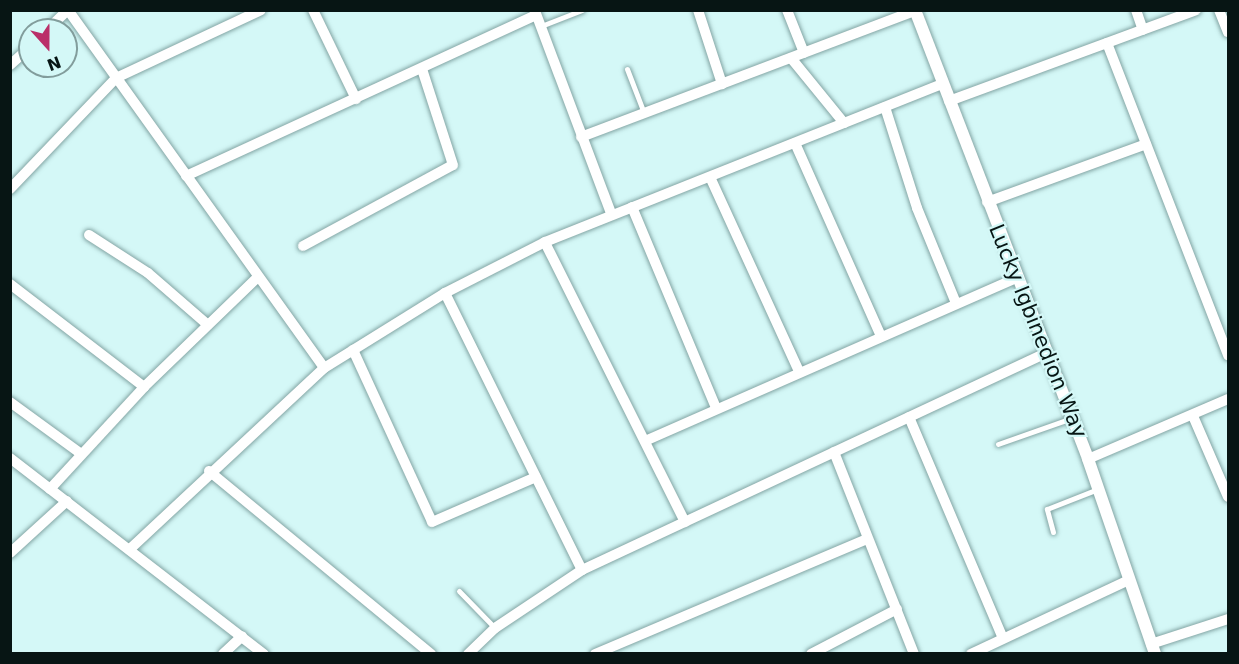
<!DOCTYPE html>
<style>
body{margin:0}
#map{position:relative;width:1239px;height:664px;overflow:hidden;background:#d4f8f7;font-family:"DejaVu Sans",sans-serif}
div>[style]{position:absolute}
.roads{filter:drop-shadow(0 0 2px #83a5a4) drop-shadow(0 0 2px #83a5a4)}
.service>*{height:5px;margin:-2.5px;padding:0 2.5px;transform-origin:2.5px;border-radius:2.5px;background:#fff}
.minor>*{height:10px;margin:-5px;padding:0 5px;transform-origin:5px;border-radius:5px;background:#fff}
.tertiary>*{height:12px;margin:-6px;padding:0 6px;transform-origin:6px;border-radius:6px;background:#fff}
span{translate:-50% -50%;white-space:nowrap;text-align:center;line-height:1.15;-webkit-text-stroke:4.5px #d4f8f7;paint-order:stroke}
.street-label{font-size:21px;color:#071514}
.frame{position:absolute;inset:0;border:12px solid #071514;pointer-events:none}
.north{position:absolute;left:18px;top:18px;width:60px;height:60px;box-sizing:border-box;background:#d4f8f7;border:2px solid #829d9c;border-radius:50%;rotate:159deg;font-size:16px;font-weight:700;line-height:24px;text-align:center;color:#071514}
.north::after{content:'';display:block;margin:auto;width:21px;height:27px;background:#ba2f69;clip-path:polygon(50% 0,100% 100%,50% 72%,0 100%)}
</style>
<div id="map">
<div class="roads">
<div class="service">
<div style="left:541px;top:26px;width:44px;rotate:-21.3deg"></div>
<div style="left:627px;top:69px;width:47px;rotate:68.9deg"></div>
<div style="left:998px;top:444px;width:78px;rotate:-19.4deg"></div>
<div style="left:1053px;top:532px;width:24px;rotate:-105deg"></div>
<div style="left:1047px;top:509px;width:55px;rotate:-21.4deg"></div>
<div style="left:459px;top:591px;width:52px;rotate:45.8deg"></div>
</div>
<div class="minor">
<div style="left:313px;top:10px;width:99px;rotate:64.2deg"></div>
<div style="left:698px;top:10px;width:78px;rotate:72deg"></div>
<div style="left:787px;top:10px;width:46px;rotate:68.4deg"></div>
<div style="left:1136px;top:10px;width:21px;rotate:71deg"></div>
<div style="left:1219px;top:10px;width:24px;rotate:68deg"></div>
<div style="left:535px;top:11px;width:216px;rotate:69.4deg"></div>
<div style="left:47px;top:30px;width:29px;rotate:-44deg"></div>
<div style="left:68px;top:10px;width:440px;rotate:54.4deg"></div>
<div style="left:1107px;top:43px;width:335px;rotate:68.8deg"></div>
<div style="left:791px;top:58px;width:84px;rotate:50.8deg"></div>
<div style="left:10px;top:65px;width:27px;rotate:-42deg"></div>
<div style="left:949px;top:101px;width:263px;rotate:-20.2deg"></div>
<div style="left:885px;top:107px;width:106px;rotate:72.4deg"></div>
<div style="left:917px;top:208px;width:103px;rotate:67.7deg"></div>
<div style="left:581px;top:137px;width:357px;rotate:-20.7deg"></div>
<div style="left:795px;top:143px;width:209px;rotate:66deg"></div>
<div style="left:186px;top:176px;width:385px;rotate:-24.7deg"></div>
<div style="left:710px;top:177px;width:213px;rotate:65.4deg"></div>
<div style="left:10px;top:189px;width:153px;rotate:-46.3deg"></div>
<div style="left:116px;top:78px;width:160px;rotate:-25.1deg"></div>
<div style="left:987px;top:202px;width:169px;rotate:-20deg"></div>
<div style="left:632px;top:207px;width:218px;rotate:67.3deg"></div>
<div style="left:89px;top:235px;width:70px;rotate:32.8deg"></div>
<div style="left:148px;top:273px;width:79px;rotate:40.9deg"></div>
<div style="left:303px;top:246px;width:170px;rotate:-28.4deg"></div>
<div style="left:453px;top:165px;width:101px;rotate:-107.9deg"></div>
<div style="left:10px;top:284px;width:169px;rotate:37.5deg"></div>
<div style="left:445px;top:293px;width:112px;rotate:-27deg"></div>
<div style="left:353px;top:350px;width:189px;rotate:65.3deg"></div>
<div style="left:432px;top:522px;width:113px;rotate:-23.4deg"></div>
<div style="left:10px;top:402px;width:87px;rotate:36.1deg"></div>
<div style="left:1193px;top:416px;width:88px;rotate:66.6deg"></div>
<div style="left:909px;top:417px;width:240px;rotate:67deg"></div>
<div style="left:645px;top:441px;width:405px;rotate:-23.7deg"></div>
<div style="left:834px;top:452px;width:217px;rotate:68.4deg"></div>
<div style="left:10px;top:458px;width:321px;rotate:37.7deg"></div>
<div style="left:1088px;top:459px;width:152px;rotate:-23.2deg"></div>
<div style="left:209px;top:471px;width:288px;rotate:39.5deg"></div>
<div style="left:50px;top:489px;width:139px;rotate:-47.3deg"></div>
<div style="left:144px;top:387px;width:157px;rotate:-44deg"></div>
<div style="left:685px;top:522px;width:313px;rotate:-116.6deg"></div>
<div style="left:545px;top:242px;width:428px;rotate:-21.7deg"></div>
<div style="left:130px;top:549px;width:265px;rotate:-43deg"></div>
<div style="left:324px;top:368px;width:142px;rotate:-31.8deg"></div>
<div style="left:445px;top:293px;width:309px;rotate:63.7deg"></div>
<div style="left:10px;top:553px;width:77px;rotate:-42.4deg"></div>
<div style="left:1151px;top:644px;width:81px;rotate:-18deg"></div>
<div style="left:223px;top:654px;width:26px;rotate:-43deg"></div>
<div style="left:468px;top:654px;width:37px;rotate:-44deg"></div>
<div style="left:495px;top:628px;width:105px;rotate:-33.7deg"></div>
<div style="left:582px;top:570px;width:512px;rotate:-25.06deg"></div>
<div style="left:595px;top:654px;width:295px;rotate:-22.9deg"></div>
<div style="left:811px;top:654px;width:97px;rotate:-27.6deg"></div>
<div style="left:971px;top:654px;width:174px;rotate:-25.1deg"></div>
</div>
<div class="tertiary">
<div style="left:915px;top:10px;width:481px;rotate:68.9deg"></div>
<div style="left:1088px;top:459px;width:206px;rotate:71deg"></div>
</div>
</div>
<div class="street-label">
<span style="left:1038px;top:331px;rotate:68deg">Lucky Igbinedion Way</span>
</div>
<div class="frame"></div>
<div class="north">N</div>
</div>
